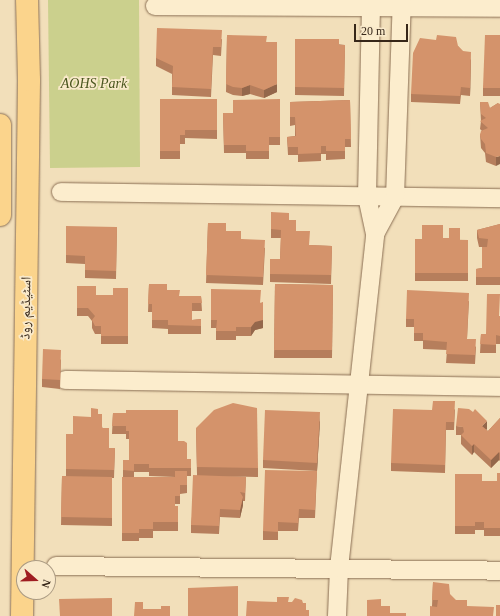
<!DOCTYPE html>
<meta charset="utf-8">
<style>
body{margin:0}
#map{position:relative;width:500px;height:616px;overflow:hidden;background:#f2dfba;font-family:"Times New Roman","Noto Naskh Arabic",serif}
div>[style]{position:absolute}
.green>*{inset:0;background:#cbd08d}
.roads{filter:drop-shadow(0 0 1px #8a6e53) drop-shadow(0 0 1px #8a6e53)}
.minor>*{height:18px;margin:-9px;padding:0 9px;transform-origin:9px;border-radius:9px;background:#fcedcd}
.major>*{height:22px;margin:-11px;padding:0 11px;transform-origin:11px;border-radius:11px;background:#fbd48c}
.wall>*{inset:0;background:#b67e5c}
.shaded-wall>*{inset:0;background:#94674b}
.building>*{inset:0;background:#d4936b}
span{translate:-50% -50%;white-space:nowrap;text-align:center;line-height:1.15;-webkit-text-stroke:3.5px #f9e9ca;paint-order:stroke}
.park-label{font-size:14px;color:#4a561e;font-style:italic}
.street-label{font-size:14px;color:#372719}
.north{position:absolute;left:16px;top:560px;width:40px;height:40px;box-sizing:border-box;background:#f9e9ca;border:1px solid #ab9b83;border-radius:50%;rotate:110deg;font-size:11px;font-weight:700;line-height:16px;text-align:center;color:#372719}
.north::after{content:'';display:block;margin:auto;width:14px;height:18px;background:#9f1d22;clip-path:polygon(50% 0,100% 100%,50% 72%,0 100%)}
.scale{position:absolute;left:354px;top:24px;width:54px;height:18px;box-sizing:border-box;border:2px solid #372719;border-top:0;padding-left:5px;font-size:12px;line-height:14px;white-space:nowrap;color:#372719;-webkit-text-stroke:3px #f9e9ca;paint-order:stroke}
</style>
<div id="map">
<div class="green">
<div style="clip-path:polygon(48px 0,139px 0,140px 167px,50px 168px)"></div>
</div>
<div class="roads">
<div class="minor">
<div style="left:155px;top:6px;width:345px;rotate:0.3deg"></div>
<div style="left:61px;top:192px;width:439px;rotate:0.8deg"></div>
<div style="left:375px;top:234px;width:42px;rotate:-61.6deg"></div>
<div style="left:395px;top:197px;width:197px;rotate:-88deg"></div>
<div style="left:65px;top:380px;width:435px;rotate:0.9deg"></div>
<div style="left:56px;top:566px;width:444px;rotate:0.6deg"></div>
<div style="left:337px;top:616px;width:48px;rotate:-87.6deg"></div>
<div style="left:339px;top:568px;width:336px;rotate:-83.8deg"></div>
<div style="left:375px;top:234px;width:39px;rotate:-102deg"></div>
<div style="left:367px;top:196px;width:196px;rotate:-88.8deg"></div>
</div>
<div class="major">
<div style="left:0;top:125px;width:90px;rotate:90deg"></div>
<div style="left:22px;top:616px;width:536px;rotate:-89.25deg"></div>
<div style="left:29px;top:80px;width:80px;rotate:-91.4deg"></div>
</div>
</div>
<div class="wall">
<div style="clip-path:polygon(227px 35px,267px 42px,277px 92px,264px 98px,250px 94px,242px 96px,233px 95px,226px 92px)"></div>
<div style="clip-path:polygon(500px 35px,500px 96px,483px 96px,483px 88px)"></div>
<div style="clip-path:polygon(222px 39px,221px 56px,213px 55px,211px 97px,172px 95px,172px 74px,156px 66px,156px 58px)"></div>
<div style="clip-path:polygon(295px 39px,345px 45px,344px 96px,295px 95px)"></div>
<div style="clip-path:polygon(458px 46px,471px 60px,470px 96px,461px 95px,460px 104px,411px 102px,411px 94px)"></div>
<div style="clip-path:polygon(160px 99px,217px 99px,217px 139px,185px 138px,185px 144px,180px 144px,180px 159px,160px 159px)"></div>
<div style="clip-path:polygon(280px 99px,280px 145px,269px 145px,269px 159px,246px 159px,246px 153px,224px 153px,223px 113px,233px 113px)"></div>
<div style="clip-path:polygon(350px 100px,351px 147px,345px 147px,345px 159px,326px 160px,326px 154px,321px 154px,321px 161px,298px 162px,298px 155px,288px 155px,287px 137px,295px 136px,295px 125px,290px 126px,290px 102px)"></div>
<div style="clip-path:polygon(480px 102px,490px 108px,498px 103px,496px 166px,486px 162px,485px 153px,481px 148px,480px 135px,482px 131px,480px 129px,481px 121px)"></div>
<div style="clip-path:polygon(271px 212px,289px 220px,296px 231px,309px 245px,332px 246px,331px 284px,270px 282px,270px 259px,280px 259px,281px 238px,271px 238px)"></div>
<div style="clip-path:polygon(208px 223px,226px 231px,241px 239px,265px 248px,263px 285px,206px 283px)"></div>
<div style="clip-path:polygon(500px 224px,500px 285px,476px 285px,476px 269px,482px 268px,482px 247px,479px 247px,477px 238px,477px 230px)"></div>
<div style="clip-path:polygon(117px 227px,116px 279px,85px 278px,85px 264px,66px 263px,66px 255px)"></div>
<div style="clip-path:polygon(415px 239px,468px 240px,468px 281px,415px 281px)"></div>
<div style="clip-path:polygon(149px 284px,167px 290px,179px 296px,201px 296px,202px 311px,192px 311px,192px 320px,201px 319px,201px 334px,168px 334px,168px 329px,152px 328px,152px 312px,148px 312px)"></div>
<div style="clip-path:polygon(275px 284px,333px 285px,332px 358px,274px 358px)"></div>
<div style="clip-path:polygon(77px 286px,96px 295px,113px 295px,128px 288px,128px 344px,101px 344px,101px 334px,95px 334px,92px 328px,92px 321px,88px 316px,77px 316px)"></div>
<div style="clip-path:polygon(211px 289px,261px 303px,263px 328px,255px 330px,251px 336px,236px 336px,236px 340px,216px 340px,216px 328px,211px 328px)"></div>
<div style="clip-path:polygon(469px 301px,467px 339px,476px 347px,475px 364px,446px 363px,447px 350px,423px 349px,423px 341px,414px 341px,414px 327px,406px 327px,406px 319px)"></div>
<div style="clip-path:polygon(499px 316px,500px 316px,500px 344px,496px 344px,496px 353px,480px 353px,481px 334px,486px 334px)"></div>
<div style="clip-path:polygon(61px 359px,60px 389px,42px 387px,42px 379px)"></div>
<div style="clip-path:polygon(455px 409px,454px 430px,446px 430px,445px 473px,391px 471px,391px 463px)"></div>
<div style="clip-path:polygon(evenodd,113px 413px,178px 441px,187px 459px,191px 459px,191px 476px,187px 476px,187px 493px,180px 494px,180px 504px,175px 504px,175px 506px,178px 506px,178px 531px,153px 531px,153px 538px,139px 538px,139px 541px,122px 541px,122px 477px,123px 477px,123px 460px,129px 460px,129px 439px,126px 439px,126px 434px,112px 434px,113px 413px,134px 472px,149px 472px,149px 476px,175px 477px,134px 477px,134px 472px)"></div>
<div style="clip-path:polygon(98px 414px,109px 448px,115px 448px,114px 478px,112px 478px,112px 526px,61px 525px,62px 476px,66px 476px,66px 434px,73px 434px,91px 417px)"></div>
<div style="clip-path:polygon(500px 418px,500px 461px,499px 460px,491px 468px,474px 452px,472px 455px,461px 444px,461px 435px,456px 435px,456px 426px,487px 429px,486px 430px,488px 431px)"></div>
<div style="clip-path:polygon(320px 421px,317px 471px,263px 468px,263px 460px)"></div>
<div style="clip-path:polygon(196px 428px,258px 468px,258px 477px,219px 476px,246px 477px,245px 501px,243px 501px,243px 505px,240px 518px,220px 517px,219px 534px,191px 533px,191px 525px,197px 475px)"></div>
<div style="clip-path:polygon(317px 471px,315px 518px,299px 518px,298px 531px,278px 531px,278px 540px,263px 540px,263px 531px)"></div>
<div style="clip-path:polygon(500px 473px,500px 536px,484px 536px,484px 530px,475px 530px,475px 534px,455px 534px,455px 474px,482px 481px,497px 481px)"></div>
<div style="clip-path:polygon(433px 582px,450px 594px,430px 616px,432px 606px)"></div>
</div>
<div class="shaded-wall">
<div style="clip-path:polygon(471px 52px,471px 60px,470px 96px,470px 88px)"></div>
<div style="clip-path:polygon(277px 84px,277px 92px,264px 98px,264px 90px)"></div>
<div style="clip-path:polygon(250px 85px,250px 94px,242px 96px,242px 88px)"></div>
<div style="clip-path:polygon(500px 156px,500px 164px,496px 166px,496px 157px)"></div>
<div style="clip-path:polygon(263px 302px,263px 328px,255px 330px,251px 336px,251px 327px)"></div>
<div style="clip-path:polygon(320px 412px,320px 421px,317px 471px,317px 463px)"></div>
<div style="clip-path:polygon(487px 421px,487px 429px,482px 434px,482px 426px)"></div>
<div style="clip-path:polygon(474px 444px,474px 452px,472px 455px,472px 446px)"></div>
<div style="clip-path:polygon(499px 452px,499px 460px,491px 468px,491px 460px)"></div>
<div style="clip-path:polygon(243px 497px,243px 505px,240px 518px,240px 510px)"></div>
</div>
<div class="building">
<div style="clip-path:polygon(157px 28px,222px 30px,221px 47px,213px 47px,211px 89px,172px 87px,173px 66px,156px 58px)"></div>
<div style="clip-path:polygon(227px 35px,267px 36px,266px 42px,277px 42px,277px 84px,264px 90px,250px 85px,242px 88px,233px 87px,226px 84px)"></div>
<div style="clip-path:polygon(437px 35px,456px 37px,458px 46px,463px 51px,471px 52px,470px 88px,461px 87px,460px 96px,411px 94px,413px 53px,420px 38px,436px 40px)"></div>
<div style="clip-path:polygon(485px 35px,500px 35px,500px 88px,483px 88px)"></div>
<div style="clip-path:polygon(295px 39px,339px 39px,339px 45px,345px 45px,344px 88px,295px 87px)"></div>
<div style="clip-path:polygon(160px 99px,217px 99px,217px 130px,185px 130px,185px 135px,180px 135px,180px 151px,160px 151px)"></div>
<div style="clip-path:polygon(280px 99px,280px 137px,269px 137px,269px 151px,246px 151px,246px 145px,224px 145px,223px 113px,233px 113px,233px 100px)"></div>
<div style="clip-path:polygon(350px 100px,351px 139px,345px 139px,345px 151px,326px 151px,326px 146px,321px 146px,321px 153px,298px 154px,298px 147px,288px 147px,287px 137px,296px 136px,295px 117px,290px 117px,290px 102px)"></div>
<div style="clip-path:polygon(480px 102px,488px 102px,490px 108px,498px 103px,500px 104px,500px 156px,496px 157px,486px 153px,485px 144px,481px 139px,480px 135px,481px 131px,488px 128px,480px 121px,486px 118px,481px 114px)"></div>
<div style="clip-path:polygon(271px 212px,289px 213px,289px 220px,296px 220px,296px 231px,310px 231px,309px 245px,332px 246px,331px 275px,270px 274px,270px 259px,280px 259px,281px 230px,271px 229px)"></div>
<div style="clip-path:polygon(208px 223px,226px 223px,226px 231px,241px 231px,241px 239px,265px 240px,263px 277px,206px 275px)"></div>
<div style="clip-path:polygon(500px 224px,500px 277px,476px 277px,476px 269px,482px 268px,482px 247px,487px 247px,488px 239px,479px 238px,477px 230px)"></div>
<div style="clip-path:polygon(422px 225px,443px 225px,443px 238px,449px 238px,449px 228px,460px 228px,460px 240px,468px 240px,468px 273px,415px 273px,415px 239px,422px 239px)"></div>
<div style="clip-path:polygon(66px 226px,117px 227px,116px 271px,85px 270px,85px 256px,66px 255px)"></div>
<div style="clip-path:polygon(149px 284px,167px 284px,167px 290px,180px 290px,179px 296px,201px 296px,202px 303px,192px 303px,192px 320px,201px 319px,201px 326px,168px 325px,168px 320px,152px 320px,152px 304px,148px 304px)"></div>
<div style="clip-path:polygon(275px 284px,333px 285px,332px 350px,274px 350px)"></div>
<div style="clip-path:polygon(77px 286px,96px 286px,96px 295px,113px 295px,113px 288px,128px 288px,128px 336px,101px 336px,101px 326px,95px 326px,92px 320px,95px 316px,88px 308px,77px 308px)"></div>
<div style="clip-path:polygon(211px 289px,261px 290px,260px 303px,263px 302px,263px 320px,255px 322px,251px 327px,236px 327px,236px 331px,216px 331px,217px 320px,211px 320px)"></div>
<div style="clip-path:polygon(407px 290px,469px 293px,467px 339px,476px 339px,475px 355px,446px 354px,447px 342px,423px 340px,423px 333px,414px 333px,414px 319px,406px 319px)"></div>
<div style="clip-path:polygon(487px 294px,500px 294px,499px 316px,500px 316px,500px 336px,496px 335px,496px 345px,480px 344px,481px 334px,486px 334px)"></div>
<div style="clip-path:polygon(43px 349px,61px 350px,60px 380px,42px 379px)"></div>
<div style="clip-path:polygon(433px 401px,455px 401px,454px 422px,446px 422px,445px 465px,391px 463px,393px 409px,432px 410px)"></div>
<div style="clip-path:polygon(233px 403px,257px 408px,258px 468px,197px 467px,196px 428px,214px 410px)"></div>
<div style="clip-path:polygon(91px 408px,98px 409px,98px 414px,102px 414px,102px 428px,109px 428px,109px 448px,115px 448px,114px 470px,66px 469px,66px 434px,73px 434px,73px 416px,91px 417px)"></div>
<div style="clip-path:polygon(458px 408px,469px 409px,473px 412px,475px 409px,487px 421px,482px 426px,488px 431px,500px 418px,500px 453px,499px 452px,491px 460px,474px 444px,472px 446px,461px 435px,464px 432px,463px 427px,456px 426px)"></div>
<div style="clip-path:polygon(126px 410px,178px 410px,178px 441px,184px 441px,187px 443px,187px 459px,191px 459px,191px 468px,149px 468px,149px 464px,134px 464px,134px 471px,123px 470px,123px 460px,129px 460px,129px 431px,126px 431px,126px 426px,112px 426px,113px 413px,126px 413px)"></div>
<div style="clip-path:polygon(265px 410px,320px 412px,317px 463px,263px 460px)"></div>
<div style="clip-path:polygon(265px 470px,317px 471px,315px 510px,299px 509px,298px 523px,278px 522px,278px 532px,263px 531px)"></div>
<div style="clip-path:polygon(175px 471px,187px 471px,187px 485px,180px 485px,180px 496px,175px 496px,175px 506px,178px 506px,178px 522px,153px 522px,153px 529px,139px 529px,139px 533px,122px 533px,122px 477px,175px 477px)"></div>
<div style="clip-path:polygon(497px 473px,500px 473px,500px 528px,484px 528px,484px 522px,475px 522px,475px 526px,455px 526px,455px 474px,482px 474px,482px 481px,497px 481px)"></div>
<div style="clip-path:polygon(193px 475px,246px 477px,245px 493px,240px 492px,243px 497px,240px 510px,220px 509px,219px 526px,191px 525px)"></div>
<div style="clip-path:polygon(62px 476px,112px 477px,112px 518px,61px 517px)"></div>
<div style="clip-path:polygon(433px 582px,449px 584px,450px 594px,456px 600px,467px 600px,467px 606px,494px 607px,493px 616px,430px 616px,430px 606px,437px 607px,438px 600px,432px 600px)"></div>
<div style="clip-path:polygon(238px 586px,238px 616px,188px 616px,188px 588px)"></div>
<div style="clip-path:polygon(277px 597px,289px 597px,288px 602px,292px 602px,295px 598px,302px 600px,303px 603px,306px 603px,306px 610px,309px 610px,309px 616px,246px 616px,247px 601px,277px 602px)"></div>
<div style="clip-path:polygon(112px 598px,112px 616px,60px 616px,59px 599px)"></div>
<div style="clip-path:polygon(381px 599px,381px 606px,390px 606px,390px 613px,406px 613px,406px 616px,367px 616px,367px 600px)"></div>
<div style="clip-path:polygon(135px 602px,143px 602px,143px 609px,161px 609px,161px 606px,170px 606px,170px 616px,134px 616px)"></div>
<div style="clip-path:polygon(496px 605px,500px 605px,500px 616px,496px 616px)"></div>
</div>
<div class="park-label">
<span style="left:94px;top:84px">AOHS Park</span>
</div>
<div class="street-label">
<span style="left:26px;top:308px;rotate:-89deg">اسٹیڈیم روڈ</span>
</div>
<div class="north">N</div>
<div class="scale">20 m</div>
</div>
